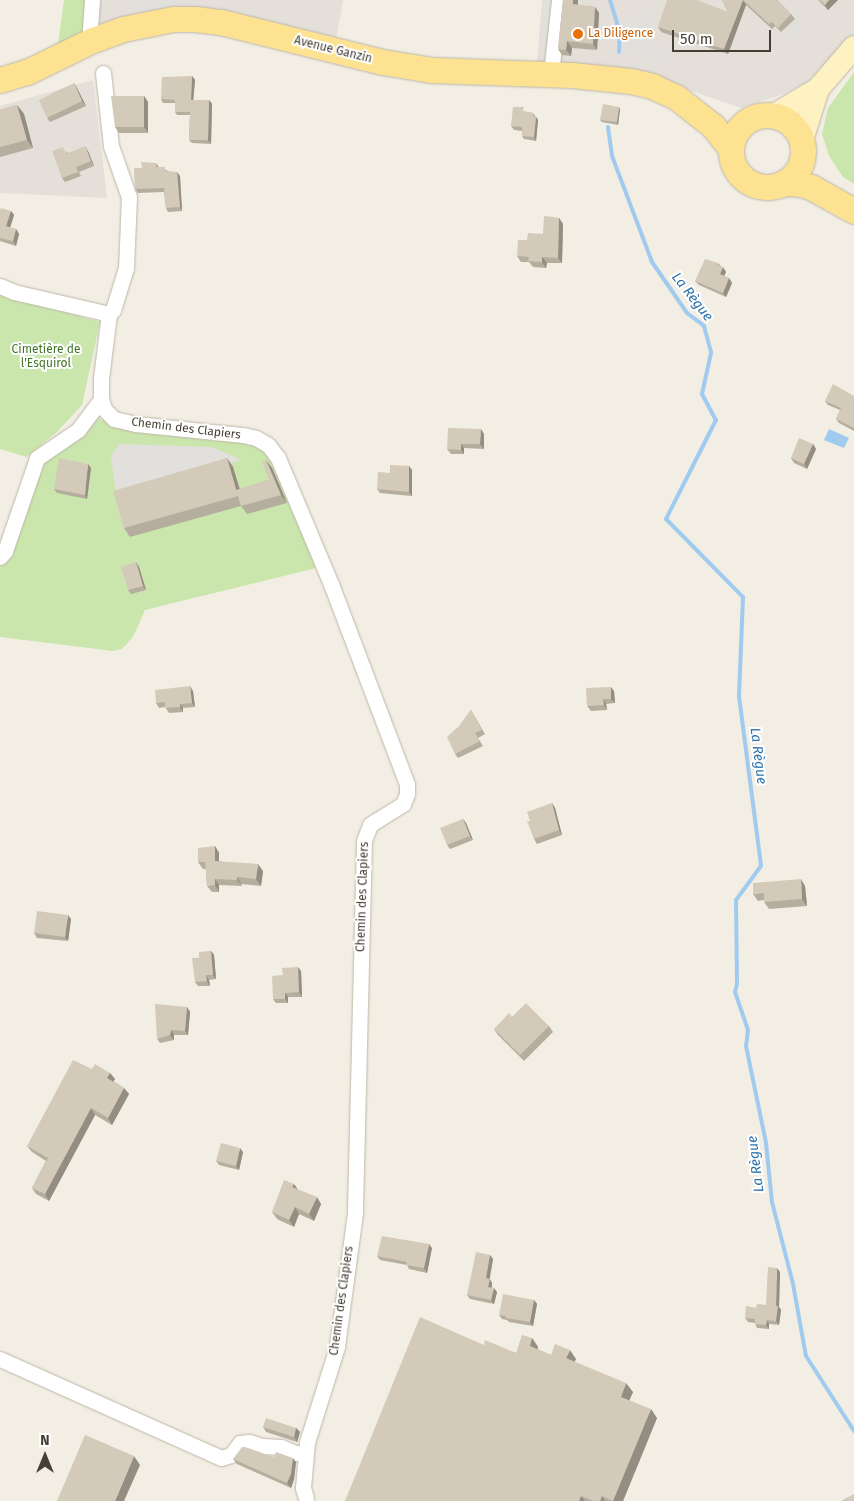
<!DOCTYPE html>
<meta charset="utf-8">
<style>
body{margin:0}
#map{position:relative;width:854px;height:1501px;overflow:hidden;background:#f2eee4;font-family:"Fira Sans",sans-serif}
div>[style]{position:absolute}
.industrial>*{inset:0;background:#e4dfd9}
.green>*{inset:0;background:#cae6ac}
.parking>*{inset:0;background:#e2e0dc}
.water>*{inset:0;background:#a0cbef}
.stream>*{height:4px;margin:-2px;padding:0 2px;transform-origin:2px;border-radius:2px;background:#a0cbef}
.roads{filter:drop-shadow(0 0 1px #bdb6a7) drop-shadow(0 0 1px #bdb6a7)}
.street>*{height:15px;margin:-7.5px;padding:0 7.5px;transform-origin:7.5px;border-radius:7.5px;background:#fff}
.secondary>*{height:22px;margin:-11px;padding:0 11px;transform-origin:11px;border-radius:11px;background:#fef1c2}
.primary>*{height:25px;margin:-12.5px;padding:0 12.5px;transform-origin:12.5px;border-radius:12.5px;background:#fde292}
.primary>.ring{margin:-12.5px;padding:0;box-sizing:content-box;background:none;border:25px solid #fde292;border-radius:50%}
.wall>*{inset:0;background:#b5ae9f}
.shaded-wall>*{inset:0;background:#948d82}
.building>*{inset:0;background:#d3cab9}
.dots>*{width:14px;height:14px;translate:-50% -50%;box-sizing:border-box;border:2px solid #fff;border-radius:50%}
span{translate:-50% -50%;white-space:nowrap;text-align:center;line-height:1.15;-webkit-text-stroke:4px #fff;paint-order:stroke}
.food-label{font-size:12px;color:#c56008}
.left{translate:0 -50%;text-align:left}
.street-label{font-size:12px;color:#443e34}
.park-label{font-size:12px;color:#427428}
.water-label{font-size:14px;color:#2f73ad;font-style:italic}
.north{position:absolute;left:20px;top:1431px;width:50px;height:50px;-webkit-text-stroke:4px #fff;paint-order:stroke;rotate:0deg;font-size:14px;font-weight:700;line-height:20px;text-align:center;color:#443e34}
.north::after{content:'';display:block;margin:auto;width:18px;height:22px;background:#443e34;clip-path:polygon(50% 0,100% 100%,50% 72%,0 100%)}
.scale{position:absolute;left:672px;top:30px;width:99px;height:22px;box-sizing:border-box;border:2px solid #443e34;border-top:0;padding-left:6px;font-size:15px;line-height:18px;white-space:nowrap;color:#443e34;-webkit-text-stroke:4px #fff;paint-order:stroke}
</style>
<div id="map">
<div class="industrial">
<div style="clip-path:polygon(98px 0,343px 0,336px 41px,241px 18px,97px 30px)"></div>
<div style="clip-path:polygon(542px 0,854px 0,854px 36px,806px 83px,780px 95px,741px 108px,654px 78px,537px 61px)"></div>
<div style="clip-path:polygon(93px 80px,107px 198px,0 193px,0 106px)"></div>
</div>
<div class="green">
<div style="clip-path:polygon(64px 0,98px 0,97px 30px,58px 44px)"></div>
<div style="clip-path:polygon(854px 72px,854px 184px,843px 177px,829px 156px,822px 134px,828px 108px)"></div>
<div style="clip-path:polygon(0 294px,100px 322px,82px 405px,57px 432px,27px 457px,0 449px)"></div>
<div style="clip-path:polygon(84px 413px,111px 423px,256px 443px,279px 466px,316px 568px,145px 610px,133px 637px,122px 649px,113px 651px,0 637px,0 551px,27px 475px)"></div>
</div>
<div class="parking">
<div style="clip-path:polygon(151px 0,178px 0,178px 7px,134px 11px,133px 2px)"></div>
<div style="clip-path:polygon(544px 0,554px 0,550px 49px,540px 48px)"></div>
<div style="clip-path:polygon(639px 9px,653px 15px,646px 42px,674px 50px,669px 67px,645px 58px,635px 58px,626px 48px)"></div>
<div style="clip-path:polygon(799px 20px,804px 25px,790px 41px,784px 36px)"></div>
<div style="clip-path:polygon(119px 444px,212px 447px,241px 460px,116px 496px,111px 456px)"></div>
</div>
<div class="water">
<div style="clip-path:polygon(829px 429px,849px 438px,844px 448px,824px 440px)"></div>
</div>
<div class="stream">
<div style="left:610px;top:0;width:34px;rotate:73deg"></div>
<div style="left:620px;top:33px;width:19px;rotate:93deg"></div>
<div style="left:608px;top:127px;width:29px;rotate:82deg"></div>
<div style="left:612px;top:156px;width:113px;rotate:69.3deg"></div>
<div style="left:652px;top:262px;width:62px;rotate:55.5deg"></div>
<div style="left:687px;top:313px;width:21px;rotate:37deg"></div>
<div style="left:704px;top:326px;width:28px;rotate:75deg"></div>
<div style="left:711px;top:353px;width:42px;rotate:102.4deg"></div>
<div style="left:702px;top:394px;width:30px;rotate:62deg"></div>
<div style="left:716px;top:420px;width:111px;rotate:116.8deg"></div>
<div style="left:666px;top:519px;width:110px;rotate:45.4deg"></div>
<div style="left:743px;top:597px;width:99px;rotate:92.3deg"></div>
<div style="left:739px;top:696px;width:171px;rotate:82.6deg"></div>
<div style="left:761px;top:866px;width:42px;rotate:126.3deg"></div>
<div style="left:736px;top:900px;width:84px;rotate:89.3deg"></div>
<div style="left:737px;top:984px;width:8px;rotate:104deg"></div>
<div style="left:735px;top:992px;width:40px;rotate:71.1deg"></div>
<div style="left:748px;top:1030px;width:16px;rotate:97deg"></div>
<div style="left:746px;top:1046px;width:99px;rotate:78.3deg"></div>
<div style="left:766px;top:1143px;width:59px;rotate:84.2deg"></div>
<div style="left:772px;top:1202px;width:85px;rotate:75.6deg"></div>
<div style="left:793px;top:1284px;width:73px;rotate:79.8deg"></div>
<div style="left:806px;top:1356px;width:89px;rotate:57.4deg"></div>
</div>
<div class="roads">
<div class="street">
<div style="left:92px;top:0;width:30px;rotate:94deg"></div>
<div style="left:90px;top:30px;width:10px;rotate:73deg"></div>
<div style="left:103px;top:73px;width:73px;rotate:83.7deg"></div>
<div style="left:111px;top:146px;width:54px;rotate:70.6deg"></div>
<div style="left:129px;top:197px;width:71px;rotate:92.4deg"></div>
<div style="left:126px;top:268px;width:44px;rotate:107.2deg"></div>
<div style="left:113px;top:310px;width:6px;rotate:135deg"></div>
<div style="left:109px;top:314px;width:64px;rotate:97.1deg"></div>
<div style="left:101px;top:378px;width:21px;rotate:90deg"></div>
<div style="left:101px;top:399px;width:10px;rotate:73deg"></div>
<div style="left:104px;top:409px;width:14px;rotate:45deg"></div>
<div style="left:114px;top:419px;width:23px;rotate:13deg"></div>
<div style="left:136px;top:424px;width:108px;rotate:5.9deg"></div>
<div style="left:243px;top:435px;width:13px;rotate:13deg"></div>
<div style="left:256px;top:438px;width:14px;rotate:30deg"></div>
<div style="left:268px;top:445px;width:16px;rotate:52deg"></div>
<div style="left:278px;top:458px;width:137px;rotate:67.2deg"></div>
<div style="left:331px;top:584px;width:214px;rotate:69.2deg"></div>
<div style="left:407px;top:784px;width:10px;rotate:90deg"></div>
<div style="left:407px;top:794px;width:11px;rotate:112deg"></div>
<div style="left:403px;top:804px;width:39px;rotate:148deg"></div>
<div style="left:370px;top:825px;width:17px;rotate:111deg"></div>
<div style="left:364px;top:841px;width:372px;rotate:91.4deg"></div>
<div style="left:355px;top:1213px;width:135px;rotate:97.7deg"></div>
<div style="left:337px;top:1347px;width:100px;rotate:107.5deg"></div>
<div style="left:307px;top:1442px;width:46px;rotate:95deg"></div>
<div style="left:303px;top:1488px;width:10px;rotate:73deg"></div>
<div style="left:551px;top:74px;width:74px;rotate:-83.8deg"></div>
<div style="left:0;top:286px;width:15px;rotate:23deg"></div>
<div style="left:14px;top:292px;width:98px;rotate:13deg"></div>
<div style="left:0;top:557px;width:8px;rotate:-50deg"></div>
<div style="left:5px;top:551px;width:98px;rotate:-71deg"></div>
<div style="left:37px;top:458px;width:50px;rotate:-34.3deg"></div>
<div style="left:78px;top:430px;width:39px;rotate:-53deg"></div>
<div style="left:0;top:1359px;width:242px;rotate:24.1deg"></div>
<div style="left:221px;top:1458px;width:10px;rotate:-17deg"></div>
<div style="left:231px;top:1455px;width:15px;rotate:-53deg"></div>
<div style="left:240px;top:1443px;width:9px;rotate:-6deg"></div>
<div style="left:249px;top:1442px;width:14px;rotate:17deg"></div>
<div style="left:262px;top:1446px;width:19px;rotate:3deg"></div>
<div style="left:281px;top:1447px;width:15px;rotate:23deg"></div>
<div style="left:295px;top:1453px;width:11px"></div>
</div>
<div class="secondary">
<div style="left:774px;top:115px;width:51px;rotate:-30.6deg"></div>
<div style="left:818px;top:89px;width:55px;rotate:-49.4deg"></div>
<div style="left:802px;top:140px;width:53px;rotate:-72.6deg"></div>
</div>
<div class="primary">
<div style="left:0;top:80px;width:28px;rotate:-17deg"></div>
<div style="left:27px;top:72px;width:73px;rotate:-25.9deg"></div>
<div style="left:93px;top:40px;width:32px;rotate:-20deg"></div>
<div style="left:123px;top:29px;width:51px;rotate:-11.3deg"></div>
<div style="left:173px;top:19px;width:22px"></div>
<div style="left:195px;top:19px;width:26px;rotate:7deg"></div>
<div style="left:221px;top:22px;width:167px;rotate:13.9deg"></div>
<div style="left:383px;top:62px;width:50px;rotate:9.3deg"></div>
<div style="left:432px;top:70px;width:140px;rotate:2deg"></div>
<div style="left:572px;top:75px;width:59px;rotate:5.8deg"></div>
<div style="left:631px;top:81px;width:22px;rotate:13deg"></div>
<div style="left:652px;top:86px;width:26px;rotate:25deg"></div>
<div style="left:676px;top:97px;width:47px;rotate:38.1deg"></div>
<div style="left:713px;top:126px;width:28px;rotate:52deg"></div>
<div class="ring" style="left:731px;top:115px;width:47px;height:47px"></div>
<div style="left:783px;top:183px;width:17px;rotate:3deg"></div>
<div style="left:800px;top:184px;width:11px;rotate:15deg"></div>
<div style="left:811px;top:187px;width:49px;rotate:29.2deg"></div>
</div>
</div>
<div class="wall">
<div style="clip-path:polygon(563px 0,578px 0,578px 5px,595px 7px,599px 13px,597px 50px,572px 48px,571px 56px,562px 55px,558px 49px)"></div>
<div style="clip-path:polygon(722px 0,777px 0,791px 14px,795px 19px,781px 32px,775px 26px,772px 29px,746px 5px,728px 54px,661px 32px,658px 27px,728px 12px)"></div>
<div style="clip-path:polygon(818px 0,838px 0,828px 10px)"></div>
<div style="clip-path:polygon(192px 76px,195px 80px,193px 100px,209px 100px,212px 104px,211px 144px,192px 143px,189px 140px,190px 115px,177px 115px,175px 112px,175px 103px,163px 103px,161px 99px)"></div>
<div style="clip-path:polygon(74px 83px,77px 88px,86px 106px,50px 122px,47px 118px)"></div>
<div style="clip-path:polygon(144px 96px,148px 102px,148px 133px,119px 133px,115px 127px)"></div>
<div style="clip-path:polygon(17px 105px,24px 114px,33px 148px,0 157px,0 110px)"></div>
<div style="clip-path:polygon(620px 109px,618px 125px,602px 122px,600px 120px)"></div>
<div style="clip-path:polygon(526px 111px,526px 112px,533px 113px,538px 120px,536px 141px,524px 139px,522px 136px,522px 131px,514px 130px,511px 126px)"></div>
<div style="clip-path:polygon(66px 151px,67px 153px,88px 151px,94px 166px,79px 172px,81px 176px,65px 182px,62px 178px)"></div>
<div style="clip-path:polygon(156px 163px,159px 167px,180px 176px,182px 211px,168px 212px,166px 208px,164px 192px,138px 193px,135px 189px,142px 168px)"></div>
<div style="clip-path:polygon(0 211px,11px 211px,14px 215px,10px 228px,16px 229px,19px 234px,16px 246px,0 241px)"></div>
<div style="clip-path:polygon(559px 218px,563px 224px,562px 263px,547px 263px,546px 268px,533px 267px,529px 262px,521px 262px,517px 256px,543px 234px)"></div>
<div style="clip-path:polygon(718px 263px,726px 272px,724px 276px,729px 278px,732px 283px,726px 297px,699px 285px,695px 281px)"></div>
<div style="clip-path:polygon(854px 396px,854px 431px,839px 423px,836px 419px,840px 410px,828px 405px,825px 401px)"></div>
<div style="clip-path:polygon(481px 429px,484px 434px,484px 449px,464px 448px,464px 454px,451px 454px,447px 449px)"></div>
<div style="clip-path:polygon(813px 444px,816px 449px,807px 469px,794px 463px,791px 458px)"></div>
<div style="clip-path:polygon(227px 458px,233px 467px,240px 489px,269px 480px,266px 460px,272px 468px,287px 503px,247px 514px,241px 506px,130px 537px,124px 528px)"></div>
<div style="clip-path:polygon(409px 466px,412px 470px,412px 496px,380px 493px,377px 489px,390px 473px)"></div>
<div style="clip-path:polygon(91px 468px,87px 499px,57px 493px,54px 489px)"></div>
<div style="clip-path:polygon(136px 562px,139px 567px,146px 590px,131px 594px,128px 590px)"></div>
<div style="clip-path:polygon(193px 691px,195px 707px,183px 708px,183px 712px,169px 713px,165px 707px,159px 708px,156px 703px)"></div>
<div style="clip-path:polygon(614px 691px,615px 703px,606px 704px,607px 710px,591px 711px,587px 706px)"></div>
<div style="clip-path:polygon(471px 710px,485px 734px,478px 738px,483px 746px,458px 758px,455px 754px,460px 725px)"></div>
<div style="clip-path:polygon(552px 803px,555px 808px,562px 835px,537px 844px,534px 839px,530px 821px)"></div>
<div style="clip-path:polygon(463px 819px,466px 823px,473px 840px,450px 849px,447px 845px)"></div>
<div style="clip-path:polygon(215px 846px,219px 853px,219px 861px,263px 871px,261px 886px,241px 884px,242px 886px,219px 885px,219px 892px,212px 892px,207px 886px,206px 869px,203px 869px,198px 862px)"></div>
<div style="clip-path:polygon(805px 886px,807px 906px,769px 909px,764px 902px,764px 900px,758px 901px,753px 894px)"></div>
<div style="clip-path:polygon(71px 919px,68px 941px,37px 938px,34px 933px)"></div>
<div style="clip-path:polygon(211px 951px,214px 955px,216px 979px,209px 980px,210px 986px,198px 986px,195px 982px,199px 958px)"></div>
<div style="clip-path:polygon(301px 971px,302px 997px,288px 997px,288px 1003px,276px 1003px,273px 999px,283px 975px)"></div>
<div style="clip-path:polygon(187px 1007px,190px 1012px,188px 1035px,174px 1035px,174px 1040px,160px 1043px,157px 1039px)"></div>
<div style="clip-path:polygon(512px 1017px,549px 1026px,553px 1032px,524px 1061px,498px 1035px,494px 1029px)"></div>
<div style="clip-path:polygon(92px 1069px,110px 1073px,115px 1079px,113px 1081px,124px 1088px,129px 1094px,112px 1125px,95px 1115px,49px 1201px,36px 1194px,32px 1188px,46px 1161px,32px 1152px,27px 1146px)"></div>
<div style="clip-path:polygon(243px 1152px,239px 1170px,219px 1165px,216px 1161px)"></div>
<div style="clip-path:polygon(294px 1184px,298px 1190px,321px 1204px,314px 1221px,299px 1214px,294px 1227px,277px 1219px,272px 1212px)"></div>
<div style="clip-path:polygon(432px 1248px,427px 1273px,409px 1269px,407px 1265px,380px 1260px,377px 1256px)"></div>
<div style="clip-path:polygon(490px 1255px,493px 1259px,489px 1279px,492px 1283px,492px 1287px,497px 1292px,494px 1304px,470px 1299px,467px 1295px)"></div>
<div style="clip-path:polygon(780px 1272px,779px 1307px,781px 1310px,779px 1325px,769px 1324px,769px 1329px,757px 1328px,755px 1323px,748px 1322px,745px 1318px,756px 1308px,766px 1305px)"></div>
<div style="clip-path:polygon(534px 1300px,537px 1304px,533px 1326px,509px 1322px,507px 1320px,502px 1319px,499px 1315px)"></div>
<div style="clip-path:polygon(532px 1338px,538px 1347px,537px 1349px,551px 1355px,576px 1359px,574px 1362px,633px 1392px,629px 1400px,657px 1418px,623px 1501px,345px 1501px,484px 1345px,516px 1353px)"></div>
<div style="clip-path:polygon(263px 1427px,296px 1428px,300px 1432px,297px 1442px,266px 1432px)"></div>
<div style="clip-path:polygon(274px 1457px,296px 1462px,294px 1479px,291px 1488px,237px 1464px,233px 1459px)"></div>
</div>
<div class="shaded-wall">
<div style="clip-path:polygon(573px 0,578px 0,577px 10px,573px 4px)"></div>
<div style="clip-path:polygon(743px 0,746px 5px,728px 54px,724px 49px)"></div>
<div style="clip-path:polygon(829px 0,838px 0,828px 10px,825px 5px)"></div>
<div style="clip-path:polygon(595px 7px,599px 13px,597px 50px,593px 44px)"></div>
<div style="clip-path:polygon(567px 41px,572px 48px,571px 56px,566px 50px)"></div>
<div style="clip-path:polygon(192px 76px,195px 80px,193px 104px,191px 100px)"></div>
<div style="clip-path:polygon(74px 83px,77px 88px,86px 106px,82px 101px)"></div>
<div style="clip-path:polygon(144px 96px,148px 102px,148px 133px,144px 127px)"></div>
<div style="clip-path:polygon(209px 100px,212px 104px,211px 144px,208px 140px)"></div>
<div style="clip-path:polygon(17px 105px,24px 114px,33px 148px,27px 140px)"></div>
<div style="clip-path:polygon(619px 107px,620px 109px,618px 125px,617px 122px)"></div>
<div style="clip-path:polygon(536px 117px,538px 120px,536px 141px,534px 137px)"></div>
<div style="clip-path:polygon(85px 146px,88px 151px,94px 166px,91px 161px)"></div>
<div style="clip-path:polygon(177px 172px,180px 176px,182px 211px,180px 207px)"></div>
<div style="clip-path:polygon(11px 211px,14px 215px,9px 231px,6px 226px)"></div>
<div style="clip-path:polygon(559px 218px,563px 224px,562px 263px,558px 258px)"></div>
<div style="clip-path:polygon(16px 229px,19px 234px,16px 246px,13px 241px)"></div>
<div style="clip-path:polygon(542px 257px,547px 263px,546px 268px,542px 262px)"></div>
<div style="clip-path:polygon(723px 267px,726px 272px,723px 278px,720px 274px)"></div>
<div style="clip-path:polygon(729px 278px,732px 283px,726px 297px,723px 293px)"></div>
<div style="clip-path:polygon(481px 429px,484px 434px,484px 449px,480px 444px)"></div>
<div style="clip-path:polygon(461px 444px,464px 448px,464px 454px,461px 450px)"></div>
<div style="clip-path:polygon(813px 444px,816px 449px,807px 469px,804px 464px)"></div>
<div style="clip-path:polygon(227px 458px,233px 467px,244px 505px,238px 496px)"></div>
<div style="clip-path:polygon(266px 460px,272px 468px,287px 503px,281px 495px)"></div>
<div style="clip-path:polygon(88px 464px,91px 468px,87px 499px,85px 495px)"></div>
<div style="clip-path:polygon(409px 466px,412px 470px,412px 496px,409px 492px)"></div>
<div style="clip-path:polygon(136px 562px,139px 567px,146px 590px,143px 586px)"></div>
<div style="clip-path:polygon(190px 686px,193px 691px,195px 707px,192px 703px)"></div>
<div style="clip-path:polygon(611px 687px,614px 691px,615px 703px,611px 699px)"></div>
<div style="clip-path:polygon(603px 699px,606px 704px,607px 710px,604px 705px)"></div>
<div style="clip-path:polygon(180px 704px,183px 708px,183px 712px,180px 707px)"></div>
<div style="clip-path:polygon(552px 803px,555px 808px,562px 835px,559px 830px)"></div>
<div style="clip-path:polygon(463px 819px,466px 823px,473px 840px,470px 836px)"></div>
<div style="clip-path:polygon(215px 846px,219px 853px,219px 868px,215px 861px)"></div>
<div style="clip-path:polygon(258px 864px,263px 871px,261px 886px,256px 879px)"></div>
<div style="clip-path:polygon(215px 870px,215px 879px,219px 885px,219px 892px,215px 885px)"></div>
<div style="clip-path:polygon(237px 877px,241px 884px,242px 886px,237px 880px)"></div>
<div style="clip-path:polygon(801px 879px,805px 886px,807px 906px,802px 899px)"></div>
<div style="clip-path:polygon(68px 915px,71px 919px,68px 941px,65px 937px)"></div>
<div style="clip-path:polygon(211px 951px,214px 955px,216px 979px,213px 975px)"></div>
<div style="clip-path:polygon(298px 967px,301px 971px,302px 997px,299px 992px)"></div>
<div style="clip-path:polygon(206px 975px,209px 980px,210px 986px,207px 981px)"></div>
<div style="clip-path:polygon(285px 993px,288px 997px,288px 1003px,285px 999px)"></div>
<div style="clip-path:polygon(187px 1007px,190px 1012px,188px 1035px,185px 1031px)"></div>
<div style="clip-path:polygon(171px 1030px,174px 1035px,174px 1040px,170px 1035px)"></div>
<div style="clip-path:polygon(110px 1073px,115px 1079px,112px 1084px,107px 1078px)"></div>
<div style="clip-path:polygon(124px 1088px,129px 1094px,112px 1125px,108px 1118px)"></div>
<div style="clip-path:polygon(91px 1108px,95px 1115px,49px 1201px,45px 1194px)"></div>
<div style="clip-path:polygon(240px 1148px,243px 1152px,239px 1170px,236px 1166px)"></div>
<div style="clip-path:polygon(294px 1184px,298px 1190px,292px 1187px)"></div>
<div style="clip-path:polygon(317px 1197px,321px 1204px,314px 1221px,309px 1214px)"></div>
<div style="clip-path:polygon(295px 1207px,299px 1214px,294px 1227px,289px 1220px)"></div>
<div style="clip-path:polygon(429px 1244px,432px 1248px,427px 1273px,424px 1268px)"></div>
<div style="clip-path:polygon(490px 1255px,493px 1259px,489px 1283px,486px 1278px)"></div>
<div style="clip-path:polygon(777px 1268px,780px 1272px,779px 1307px,781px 1310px,779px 1325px,776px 1321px)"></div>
<div style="clip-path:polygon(490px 1279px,492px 1283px,491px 1291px,488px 1287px)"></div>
<div style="clip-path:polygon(494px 1288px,497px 1292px,494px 1304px,491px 1300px)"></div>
<div style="clip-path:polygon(534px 1300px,537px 1304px,533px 1326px,530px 1322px)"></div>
<div style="clip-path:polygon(767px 1320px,769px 1324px,769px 1329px,766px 1325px)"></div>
<div style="clip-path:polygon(532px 1338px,538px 1347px,536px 1355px,530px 1346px)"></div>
<div style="clip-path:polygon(570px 1350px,576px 1359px,572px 1367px,566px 1358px)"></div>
<div style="clip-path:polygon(626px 1383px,633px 1392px,627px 1406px,621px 1397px)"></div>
<div style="clip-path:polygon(651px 1409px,657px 1418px,623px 1501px,613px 1501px)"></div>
<div style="clip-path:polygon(296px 1428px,300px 1432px,297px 1442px,294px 1437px)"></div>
<div style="clip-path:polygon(134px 1456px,140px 1465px,124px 1501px,115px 1501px)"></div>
<div style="clip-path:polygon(293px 1458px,296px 1462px,294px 1479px,291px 1488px,287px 1483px)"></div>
<div style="clip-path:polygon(581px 1496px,585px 1501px,579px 1501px)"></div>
<div style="clip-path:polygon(602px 1496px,605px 1501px,600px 1501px)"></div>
</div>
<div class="building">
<div style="clip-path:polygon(563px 0,573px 0,573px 4px,595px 7px,593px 44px,567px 41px,566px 50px,558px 49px)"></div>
<div style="clip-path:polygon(667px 0,697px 0,728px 12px,722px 0,743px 0,724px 49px,658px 27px)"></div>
<div style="clip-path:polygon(743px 0,777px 0,791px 14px,778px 28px,772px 22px,769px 24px)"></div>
<div style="clip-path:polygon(819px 0,829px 0,825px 5px)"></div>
<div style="clip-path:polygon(192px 76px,191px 100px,209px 100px,208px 140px,189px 140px,190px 112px,175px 112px,175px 100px,161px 99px,162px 77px)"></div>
<div style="clip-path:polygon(74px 83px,82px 101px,47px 118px,39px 100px)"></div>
<div style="clip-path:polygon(111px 96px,144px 96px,144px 127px,115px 127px)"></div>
<div style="clip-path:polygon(603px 104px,619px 107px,617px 122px,600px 120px)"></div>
<div style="clip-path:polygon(17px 105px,27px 140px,0 147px,0 110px)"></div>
<div style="clip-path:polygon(513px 107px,524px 107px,523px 111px,533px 113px,533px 116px,536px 117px,534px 137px,522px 136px,522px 127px,511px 126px)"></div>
<div style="clip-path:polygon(85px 146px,91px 161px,76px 167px,78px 172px,62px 178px,52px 151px,63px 147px,66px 154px)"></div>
<div style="clip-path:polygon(141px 162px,156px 163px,156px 167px,165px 167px,165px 171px,177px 172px,180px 207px,166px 208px,164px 188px,135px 189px,134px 168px,142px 168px)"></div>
<div style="clip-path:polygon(1px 208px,11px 211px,6px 226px,16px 229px,13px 241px,0 238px,0 211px)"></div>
<div style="clip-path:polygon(544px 216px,554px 217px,559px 218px,558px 258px,542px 257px,542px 262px,528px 261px,529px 257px,517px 256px,518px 240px,527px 240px,528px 233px,543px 234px)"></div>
<div style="clip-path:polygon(705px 259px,718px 263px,717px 265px,723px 267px,720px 274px,729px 278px,723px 293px,695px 281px)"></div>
<div style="clip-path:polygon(833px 384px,854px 396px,854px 428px,836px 419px,841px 408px,825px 401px)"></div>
<div style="clip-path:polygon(448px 428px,481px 429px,480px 444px,461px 444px,461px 450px,447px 449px)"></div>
<div style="clip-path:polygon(799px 438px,813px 444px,804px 464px,791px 458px)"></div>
<div style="clip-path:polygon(59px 458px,88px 464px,85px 495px,54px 489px)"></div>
<div style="clip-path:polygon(227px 458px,238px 496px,124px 528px,113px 491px)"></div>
<div style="clip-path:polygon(266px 460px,281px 495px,241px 506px,236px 490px,269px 480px,262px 461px)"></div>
<div style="clip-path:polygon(390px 465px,409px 466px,409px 492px,377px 489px,378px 472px,390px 473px)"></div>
<div style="clip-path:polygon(136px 562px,143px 586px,128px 590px,121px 567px)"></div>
<div style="clip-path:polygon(190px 686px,192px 703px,180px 704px,180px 707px,165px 708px,165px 702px,156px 703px,155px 690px)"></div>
<div style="clip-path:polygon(611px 687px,611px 699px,603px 699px,604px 705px,587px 706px,586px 688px)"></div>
<div style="clip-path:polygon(471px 710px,482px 730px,475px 733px,480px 741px,455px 754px,447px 737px,460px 725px)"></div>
<div style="clip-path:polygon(552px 803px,559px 830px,534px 839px,527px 821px,530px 821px,527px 812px)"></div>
<div style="clip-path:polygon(463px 819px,470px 836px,447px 845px,440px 828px)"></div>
<div style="clip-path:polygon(215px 846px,215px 861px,258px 864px,256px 879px,237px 877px,237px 880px,215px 879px,215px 870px,215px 885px,207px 886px,205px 862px,198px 862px,198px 848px)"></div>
<div style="clip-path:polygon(801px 879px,802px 899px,764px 902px,764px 893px,753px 894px,753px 883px)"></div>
<div style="clip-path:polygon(37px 911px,68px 915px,65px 937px,34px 933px)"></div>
<div style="clip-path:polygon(211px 951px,213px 975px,206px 975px,207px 981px,195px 982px,192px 958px,199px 958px,199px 952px)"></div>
<div style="clip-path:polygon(298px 967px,299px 992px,285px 993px,285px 999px,273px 999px,272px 976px,283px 975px,282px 968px)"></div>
<div style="clip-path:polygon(526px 1003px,549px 1026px,520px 1055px,494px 1029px,509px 1013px,512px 1017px)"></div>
<div style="clip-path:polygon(155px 1004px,187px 1007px,185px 1031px,171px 1030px,170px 1035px,157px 1039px)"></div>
<div style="clip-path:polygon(73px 1060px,92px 1069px,95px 1064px,110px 1073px,107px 1078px,124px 1088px,108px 1118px,91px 1108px,45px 1194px,32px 1188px,48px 1158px,27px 1146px)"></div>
<div style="clip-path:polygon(221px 1143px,240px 1148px,236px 1166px,216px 1161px)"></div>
<div style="clip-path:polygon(284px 1180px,294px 1184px,292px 1187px,317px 1197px,309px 1214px,295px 1207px,289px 1220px,272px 1212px)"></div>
<div style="clip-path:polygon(382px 1236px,429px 1244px,424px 1268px,406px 1265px,407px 1262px,377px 1256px)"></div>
<div style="clip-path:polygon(476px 1252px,490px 1255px,486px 1278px,490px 1279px,488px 1287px,494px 1288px,491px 1300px,467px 1295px)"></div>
<div style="clip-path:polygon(768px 1267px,777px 1268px,776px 1306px,778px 1306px,776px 1321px,767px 1320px,766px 1325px,755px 1324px,755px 1319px,745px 1318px,746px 1306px,756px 1308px,757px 1304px,766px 1305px)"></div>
<div style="clip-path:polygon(503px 1294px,534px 1300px,530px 1322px,506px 1318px,506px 1316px,499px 1315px)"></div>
<div style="clip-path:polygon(420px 1317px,484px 1345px,485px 1340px,516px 1353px,522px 1335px,532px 1338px,530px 1346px,551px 1355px,555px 1344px,570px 1350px,566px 1358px,626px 1383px,621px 1397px,651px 1409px,613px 1501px,602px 1496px,600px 1501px,594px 1501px,581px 1496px,579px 1501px,345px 1501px)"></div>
<div style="clip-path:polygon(266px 1418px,296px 1428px,294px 1437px,263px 1427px)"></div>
<div style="clip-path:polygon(85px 1435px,134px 1456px,115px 1501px,57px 1501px)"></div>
<div style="clip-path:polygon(242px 1447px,245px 1447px,274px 1457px,276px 1452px,293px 1458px,291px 1474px,287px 1483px,233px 1459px)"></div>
<div style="clip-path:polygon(854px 1494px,854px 1501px,841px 1501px)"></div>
</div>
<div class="dots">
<div style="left:578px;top:34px;background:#e8710a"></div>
</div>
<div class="food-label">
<span class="left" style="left:588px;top:34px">La Diligence</span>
</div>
<div class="street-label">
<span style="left:333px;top:50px;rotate:14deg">Avenue Ganzin</span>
<span style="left:186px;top:429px;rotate:7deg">Chemin des Clapiers</span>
<span style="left:363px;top:897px;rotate:-88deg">Chemin des Clapiers</span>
<span style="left:342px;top:1301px;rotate:-82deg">Chemin des Clapiers</span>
</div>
<div class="park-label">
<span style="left:46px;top:357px">Cimetière de<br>l'Esquirol</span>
</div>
<div class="water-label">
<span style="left:692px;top:297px;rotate:52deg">La Règue</span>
<span style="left:758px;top:756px;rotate:83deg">La Règue</span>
<span style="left:756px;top:1164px;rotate:-97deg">La Règue</span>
</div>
<div class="north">N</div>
<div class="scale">50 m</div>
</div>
